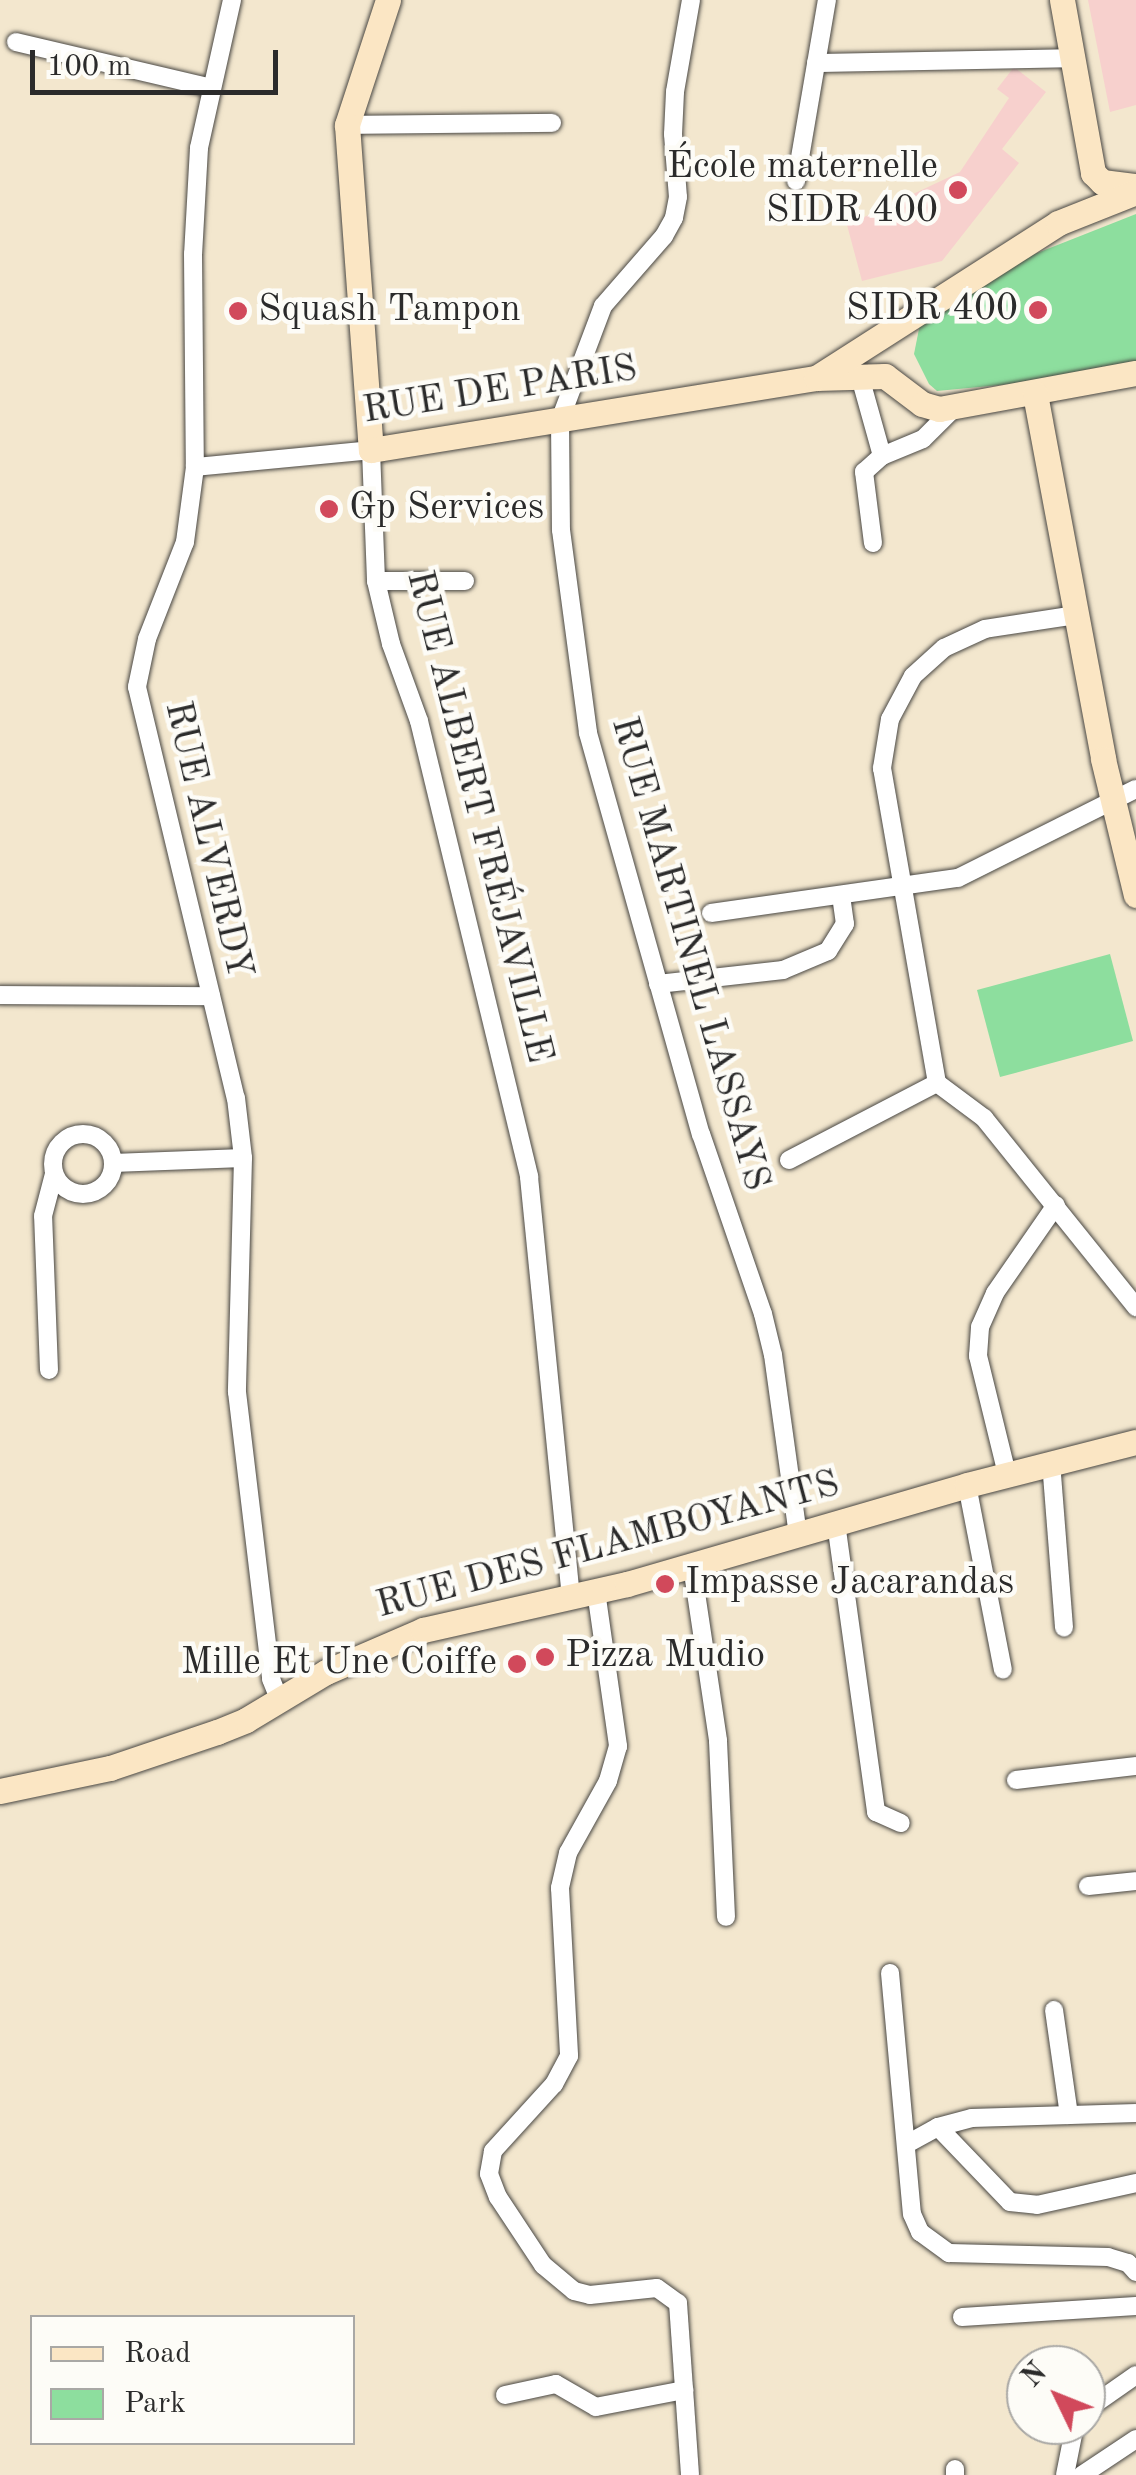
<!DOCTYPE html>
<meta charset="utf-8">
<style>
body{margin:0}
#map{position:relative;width:1136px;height:2475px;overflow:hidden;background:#f3e7ce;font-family:"Old Standard TT",serif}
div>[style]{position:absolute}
.built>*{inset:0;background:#f7d0cd}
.green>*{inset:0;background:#8dde9e}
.roads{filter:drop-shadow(0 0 2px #494743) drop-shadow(0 0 2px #494743)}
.street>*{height:18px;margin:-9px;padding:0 9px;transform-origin:9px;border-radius:9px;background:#fff}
.street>.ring{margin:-9px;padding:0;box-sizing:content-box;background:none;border:18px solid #fff;border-radius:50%}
.secondary>*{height:25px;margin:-12.5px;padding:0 12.5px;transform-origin:12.5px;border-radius:12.5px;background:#fbe6c4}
.dots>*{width:28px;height:28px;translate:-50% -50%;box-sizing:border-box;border:5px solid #fdfcf7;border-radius:50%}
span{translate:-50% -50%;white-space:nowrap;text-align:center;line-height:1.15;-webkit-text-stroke:9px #fdfcf7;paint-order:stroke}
.poi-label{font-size:38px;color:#2b2b2b}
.right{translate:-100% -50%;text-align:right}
.left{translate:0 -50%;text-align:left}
.street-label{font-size:38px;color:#2b2b2b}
.legend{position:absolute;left:30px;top:2315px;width:325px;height:130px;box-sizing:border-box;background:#fdfcf7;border:2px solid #a9a8a5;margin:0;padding:12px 18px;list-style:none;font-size:30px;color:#2b2b2b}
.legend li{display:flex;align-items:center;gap:20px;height:50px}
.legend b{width:50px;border:2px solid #a9a8a5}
.north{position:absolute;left:1006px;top:2345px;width:100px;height:100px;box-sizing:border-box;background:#fdfcf7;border:2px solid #a9a8a5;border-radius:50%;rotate:313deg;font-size:28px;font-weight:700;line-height:40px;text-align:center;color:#2b2b2b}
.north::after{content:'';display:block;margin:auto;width:35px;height:45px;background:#d1495b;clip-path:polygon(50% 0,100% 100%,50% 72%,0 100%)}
.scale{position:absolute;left:30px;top:50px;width:248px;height:45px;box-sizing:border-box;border:5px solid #2b2b2b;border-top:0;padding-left:12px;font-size:30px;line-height:35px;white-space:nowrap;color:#2b2b2b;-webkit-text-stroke:8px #fdfcf7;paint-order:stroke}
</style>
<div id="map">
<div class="built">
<div style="clip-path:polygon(1088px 0,1136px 0,1136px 105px,1110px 112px)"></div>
<div style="clip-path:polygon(1014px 67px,1046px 92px,1002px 149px,1019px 163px,942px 261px,862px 281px,847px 225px,960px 172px,1009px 98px,997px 89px)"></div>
</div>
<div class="green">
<div style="clip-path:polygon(1136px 214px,1136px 362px,1011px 384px,937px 391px,929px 384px,914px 354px,920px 324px,1022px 259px)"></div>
<div style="clip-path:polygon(1110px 954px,1133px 1041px,1000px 1077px,977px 990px)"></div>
</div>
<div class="roads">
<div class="street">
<div style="left:232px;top:0;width:152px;rotate:102.6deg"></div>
<div style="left:199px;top:148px;width:106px;rotate:93.2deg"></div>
<div style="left:193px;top:254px;width:213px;rotate:89.5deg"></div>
<div style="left:195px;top:467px;width:76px;rotate:97.6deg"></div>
<div style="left:185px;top:542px;width:104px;rotate:111.4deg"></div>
<div style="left:147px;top:639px;width:49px;rotate:101.8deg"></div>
<div style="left:137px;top:687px;width:423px;rotate:76.5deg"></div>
<div style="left:236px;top:1098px;width:60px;rotate:83.3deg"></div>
<div style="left:243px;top:1158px;width:234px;rotate:91.5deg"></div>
<div style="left:237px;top:1392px;width:289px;rotate:83.2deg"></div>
<div style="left:271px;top:1679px;width:24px;rotate:68deg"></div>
<div style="left:691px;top:0;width:93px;rotate:99.9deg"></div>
<div style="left:675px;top:92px;width:42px;rotate:92.7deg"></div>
<div style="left:673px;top:134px;width:63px;rotate:85.5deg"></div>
<div style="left:678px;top:197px;width:21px;rotate:101deg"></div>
<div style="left:674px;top:218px;width:21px;rotate:119deg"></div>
<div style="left:664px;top:236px;width:93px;rotate:131.1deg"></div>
<div style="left:603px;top:306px;width:122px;rotate:110.7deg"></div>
<div style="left:560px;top:420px;width:110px;rotate:89.5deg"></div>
<div style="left:561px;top:530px;width:205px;rotate:82.4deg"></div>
<div style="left:588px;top:733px;width:417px;rotate:74.3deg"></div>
<div style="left:701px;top:1134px;width:190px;rotate:71deg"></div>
<div style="left:763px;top:1314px;width:42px;rotate:76.3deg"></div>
<div style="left:773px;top:1355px;width:182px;rotate:82.1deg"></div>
<div style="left:16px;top:42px;width:201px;rotate:13.2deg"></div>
<div style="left:816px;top:63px;width:256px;rotate:-1.1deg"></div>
<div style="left:347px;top:125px;width:205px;rotate:-0.6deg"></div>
<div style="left:796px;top:181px;width:184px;rotate:-80.3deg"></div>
<div style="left:860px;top:377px;width:82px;rotate:74.4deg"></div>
<div style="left:882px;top:456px;width:44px;rotate:-22.5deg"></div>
<div style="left:923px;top:439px;width:42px;rotate:-45deg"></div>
<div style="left:195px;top:467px;width:177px;rotate:-5.5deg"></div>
<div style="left:371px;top:450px;width:131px;rotate:87.8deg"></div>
<div style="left:376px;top:581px;width:65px;rotate:76.6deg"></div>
<div style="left:391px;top:644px;width:82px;rotate:70deg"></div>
<div style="left:419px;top:721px;width:469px;rotate:76.4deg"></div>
<div style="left:529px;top:1177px;width:421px;rotate:84.3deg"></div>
<div style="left:873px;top:543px;width:72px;rotate:-97.2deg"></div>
<div style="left:864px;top:472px;width:24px;rotate:-42deg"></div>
<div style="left:376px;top:581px;width:89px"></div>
<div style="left:1076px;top:615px;width:92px;rotate:171.3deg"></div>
<div style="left:985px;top:629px;width:45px;rotate:155.1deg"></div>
<div style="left:944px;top:648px;width:42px;rotate:137.9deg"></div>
<div style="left:913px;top:676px;width:49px;rotate:118.1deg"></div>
<div style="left:890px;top:719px;width:50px;rotate:99.3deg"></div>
<div style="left:882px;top:768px;width:320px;rotate:80.1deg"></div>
<div style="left:937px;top:1083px;width:59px;rotate:36.7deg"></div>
<div style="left:984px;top:1118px;width:243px;rotate:51.2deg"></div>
<div style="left:711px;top:913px;width:249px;rotate:-8.1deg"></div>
<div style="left:958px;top:878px;width:199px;rotate:-26.6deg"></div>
<div style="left:658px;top:984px;width:126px;rotate:-6.4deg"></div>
<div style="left:783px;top:970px;width:49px;rotate:-22.9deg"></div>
<div style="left:828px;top:951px;width:32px;rotate:-58deg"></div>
<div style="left:845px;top:924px;width:27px;rotate:-98deg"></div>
<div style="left:0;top:995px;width:211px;rotate:0.3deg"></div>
<div class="ring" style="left:53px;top:1134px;width:42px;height:42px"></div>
<div style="left:789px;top:1160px;width:167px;rotate:-27.5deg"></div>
<div style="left:113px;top:1163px;width:130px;rotate:-2.2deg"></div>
<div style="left:49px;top:1370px;width:154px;rotate:-92.2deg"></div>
<div style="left:43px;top:1216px;width:43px;rotate:-75.3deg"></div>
<div style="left:1051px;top:1462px;width:166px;rotate:85.5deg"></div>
<div style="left:1007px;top:1474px;width:122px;rotate:-103.8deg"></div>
<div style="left:978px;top:1356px;width:29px;rotate:-86deg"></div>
<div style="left:980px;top:1327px;width:37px;rotate:-66deg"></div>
<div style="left:995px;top:1293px;width:107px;rotate:-55.3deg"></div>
<div style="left:967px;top:1485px;width:188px;rotate:79deg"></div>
<div style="left:836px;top:1523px;width:292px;rotate:82.1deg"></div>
<div style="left:876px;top:1812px;width:27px;rotate:24deg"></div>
<div style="left:692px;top:1566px;width:177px;rotate:81.5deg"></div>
<div style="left:718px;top:1741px;width:176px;rotate:87.4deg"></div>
<div style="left:596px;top:1591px;width:157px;rotate:81.9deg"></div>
<div style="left:618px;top:1746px;width:36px;rotate:106deg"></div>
<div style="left:608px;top:1781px;width:82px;rotate:119.1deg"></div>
<div style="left:568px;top:1853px;width:36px;rotate:103deg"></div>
<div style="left:560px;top:1888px;width:168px;rotate:86.9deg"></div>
<div style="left:569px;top:2056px;width:32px;rotate:118deg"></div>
<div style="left:554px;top:2084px;width:91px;rotate:132.3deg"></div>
<div style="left:493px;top:2151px;width:23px;rotate:100deg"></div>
<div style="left:489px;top:2174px;width:25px;rotate:69deg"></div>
<div style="left:498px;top:2197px;width:82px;rotate:56.5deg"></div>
<div style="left:543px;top:2265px;width:40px;rotate:40deg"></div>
<div style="left:574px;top:2291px;width:16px;rotate:14deg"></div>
<div style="left:590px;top:2295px;width:67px;rotate:-6deg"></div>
<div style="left:657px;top:2288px;width:26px;rotate:36deg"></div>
<div style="left:678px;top:2303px;width:172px;rotate:86deg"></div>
<div style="left:1016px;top:1780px;width:121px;rotate:-6.7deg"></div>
<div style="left:1088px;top:1886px;width:48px;rotate:-5.9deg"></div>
<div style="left:890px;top:1973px;width:242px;rotate:84.8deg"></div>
<div style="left:912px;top:2214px;width:20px;rotate:66deg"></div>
<div style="left:920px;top:2232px;width:36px;rotate:36deg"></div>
<div style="left:949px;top:2253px;width:159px;rotate:1.4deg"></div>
<div style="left:1108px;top:2257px;width:21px;rotate:17deg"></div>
<div style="left:1128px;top:2263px;width:12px;rotate:48deg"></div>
<div style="left:1054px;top:2010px;width:106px;rotate:81.9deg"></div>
<div style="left:938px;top:2127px;width:104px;rotate:46.2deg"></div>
<div style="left:1010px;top:2202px;width:27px;rotate:6deg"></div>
<div style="left:1037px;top:2205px;width:101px;rotate:-12.5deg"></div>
<div style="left:907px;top:2144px;width:35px;rotate:-29deg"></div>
<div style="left:938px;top:2127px;width:35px;rotate:-15deg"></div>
<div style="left:972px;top:2118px;width:164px;rotate:-1.7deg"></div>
<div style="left:962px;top:2317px;width:174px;rotate:-3.6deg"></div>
<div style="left:505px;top:2395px;width:52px;rotate:-12.2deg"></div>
<div style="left:556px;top:2384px;width:46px;rotate:29.9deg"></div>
<div style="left:596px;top:2407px;width:90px;rotate:-10.9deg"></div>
<div style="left:1086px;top:2410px;width:61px;rotate:-35deg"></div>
<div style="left:955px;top:2475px;width:6px;rotate:-90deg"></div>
<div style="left:1065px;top:2475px;width:51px;rotate:-78.7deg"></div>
<div style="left:1082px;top:2475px;width:65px;rotate:-33.7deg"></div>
</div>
<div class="secondary">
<div style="left:388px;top:0;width:132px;rotate:108.2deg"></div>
<div style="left:347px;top:125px;width:326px;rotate:85.8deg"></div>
<div style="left:371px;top:450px;width:451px;rotate:-9.2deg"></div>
<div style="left:816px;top:378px;width:69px;rotate:-1.7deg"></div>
<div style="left:885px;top:376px;width:46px;rotate:37.1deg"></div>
<div style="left:922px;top:404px;width:18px;rotate:16deg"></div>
<div style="left:939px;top:409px;width:200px;rotate:-10.4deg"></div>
<div style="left:1062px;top:0;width:176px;rotate:79.8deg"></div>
<div style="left:1093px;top:173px;width:13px;rotate:45deg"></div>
<div style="left:1102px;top:182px;width:34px;rotate:7deg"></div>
<div style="left:816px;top:378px;width:287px;rotate:-32.6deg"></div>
<div style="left:1058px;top:223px;width:84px;rotate:-21.7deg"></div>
<div style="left:1035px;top:394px;width:371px;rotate:79.4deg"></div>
<div style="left:1103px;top:759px;width:140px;rotate:76.4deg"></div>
<div style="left:0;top:1791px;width:112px;rotate:-11.8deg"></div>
<div style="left:110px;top:1768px;width:113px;rotate:-18.6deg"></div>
<div style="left:217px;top:1732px;width:31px;rotate:-22deg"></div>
<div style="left:246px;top:1720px;width:93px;rotate:-31deg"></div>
<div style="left:326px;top:1672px;width:106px;rotate:-23.4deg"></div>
<div style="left:423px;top:1630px;width:209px;rotate:-12.7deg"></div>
<div style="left:627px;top:1584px;width:354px;rotate:-16.2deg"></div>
<div style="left:967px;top:1485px;width:174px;rotate:-14.3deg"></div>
</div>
</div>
<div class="dots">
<div style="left:958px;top:190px;background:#d1495b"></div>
<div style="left:1038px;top:310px;background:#d1495b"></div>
<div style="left:238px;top:311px;background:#d1495b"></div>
<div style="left:329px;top:509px;background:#d1495b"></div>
<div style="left:665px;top:1584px;background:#d1495b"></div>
<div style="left:545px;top:1657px;background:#d1495b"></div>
<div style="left:517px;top:1664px;background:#d1495b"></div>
</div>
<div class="poi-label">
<span class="right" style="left:938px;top:190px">École maternelle<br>SIDR 400</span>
<span class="right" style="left:1018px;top:310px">SIDR 400</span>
<span class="left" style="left:258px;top:311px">Squash Tampon</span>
<span class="left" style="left:349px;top:509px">Gp Services</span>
<span class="left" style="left:685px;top:1584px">Impasse Jacarandas</span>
<span class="left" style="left:565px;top:1657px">Pizza Mudio</span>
<span class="right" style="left:497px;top:1664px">Mille Et Une Coiffe</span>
</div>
<div class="street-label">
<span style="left:500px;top:391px;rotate:-9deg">RUE DE PARIS</span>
<span style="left:478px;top:817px;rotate:76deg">RUE ALBERT FRÉJAVILLE</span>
<span style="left:207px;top:840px;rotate:77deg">RUE ALVERDY</span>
<span style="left:689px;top:954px;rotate:74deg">RUE MARTINEL LASSAYS</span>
<span style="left:608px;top:1546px;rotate:-15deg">RUE DES FLAMBOYANTS</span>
</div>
<ul class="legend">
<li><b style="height:12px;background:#fbe6c4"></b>Road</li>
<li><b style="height:28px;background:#8dde9e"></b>Park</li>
</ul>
<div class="north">N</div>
<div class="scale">100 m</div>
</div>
